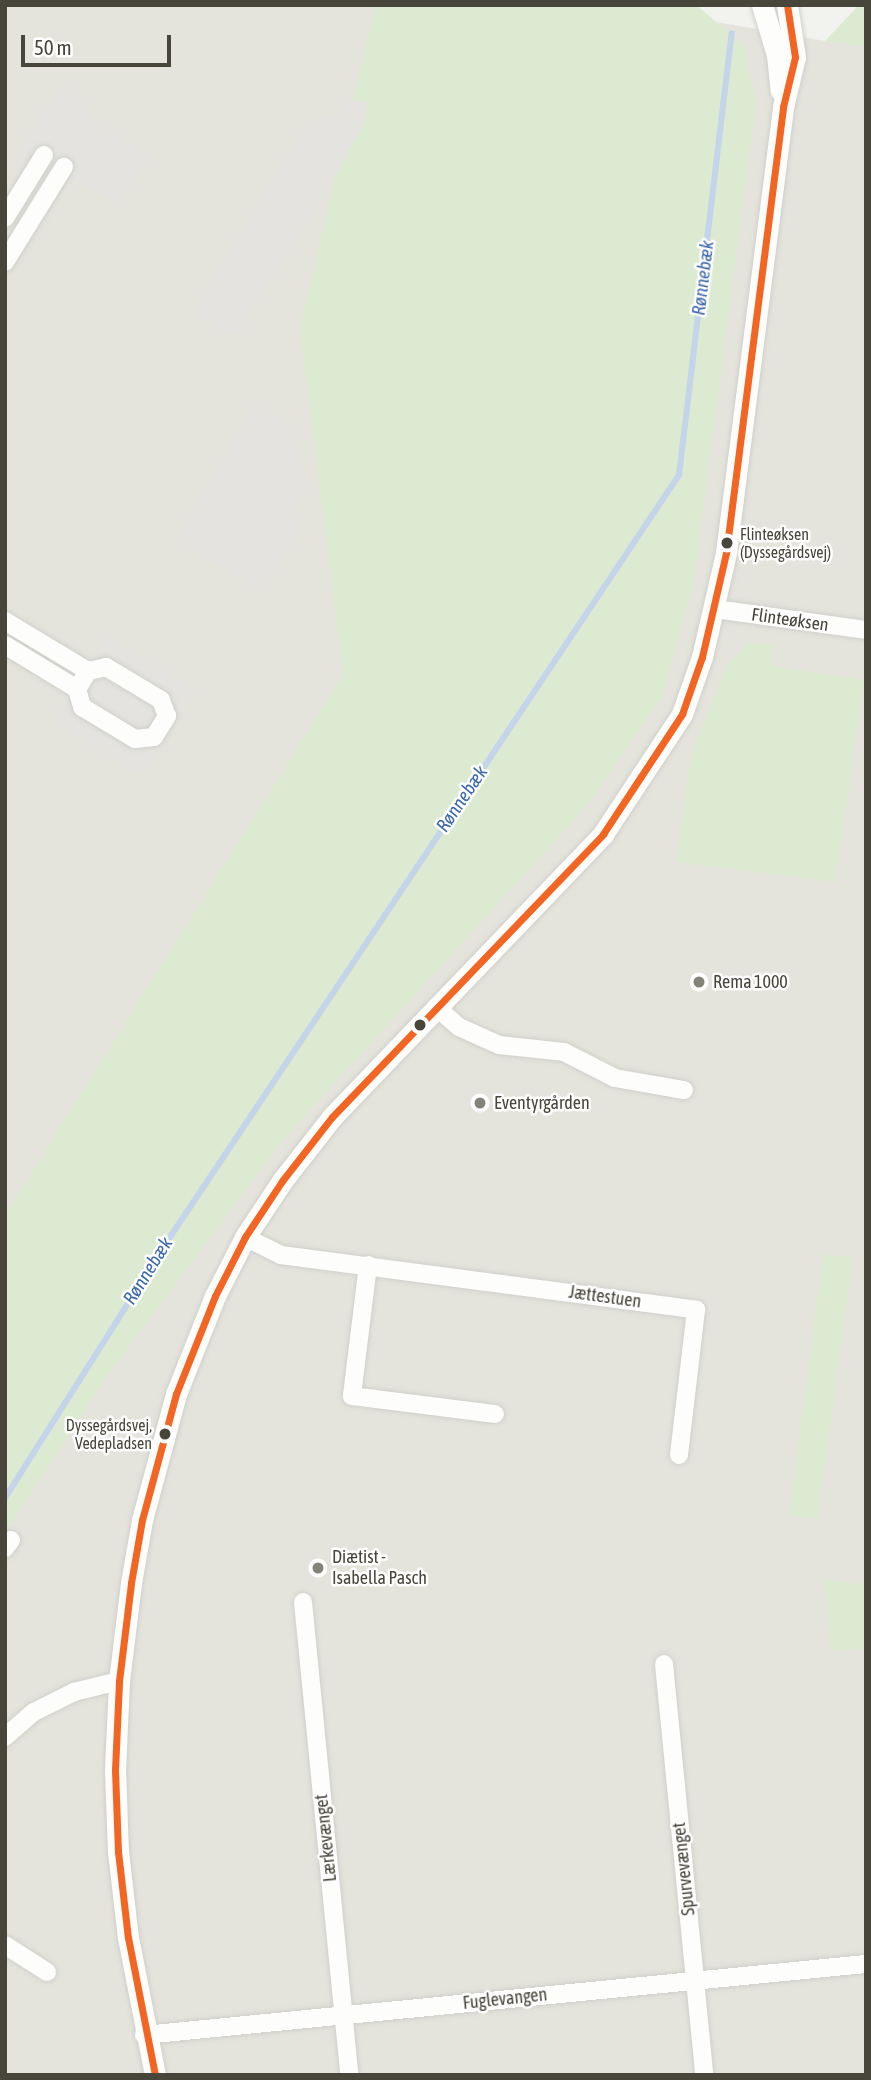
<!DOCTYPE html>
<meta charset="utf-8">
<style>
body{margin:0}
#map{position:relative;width:871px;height:2080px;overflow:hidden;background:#f2f2ee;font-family:"Asap Condensed",sans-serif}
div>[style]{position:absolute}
.residential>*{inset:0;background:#e5e4dc}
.green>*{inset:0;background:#dbead1}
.parking>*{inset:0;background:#e4e3df}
.stream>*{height:6px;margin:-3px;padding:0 3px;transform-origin:3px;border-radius:3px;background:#c3d4eb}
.roads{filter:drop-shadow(0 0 2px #d0d0cb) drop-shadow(0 0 2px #d0d0cb)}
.minor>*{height:18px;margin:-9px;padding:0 9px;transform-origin:9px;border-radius:9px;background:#fdfdfc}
.tertiary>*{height:21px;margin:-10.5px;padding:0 10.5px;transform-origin:10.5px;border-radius:10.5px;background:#fdfdfc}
.bus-1>*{height:7px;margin:-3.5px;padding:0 3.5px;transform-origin:3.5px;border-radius:3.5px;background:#f26522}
.dots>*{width:19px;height:19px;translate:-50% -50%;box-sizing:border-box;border:4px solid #fff;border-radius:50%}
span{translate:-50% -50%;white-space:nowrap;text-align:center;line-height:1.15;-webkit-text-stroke:5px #fff;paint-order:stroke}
.bus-label{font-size:16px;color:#48453a}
.left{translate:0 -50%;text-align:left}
.right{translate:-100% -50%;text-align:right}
.street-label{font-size:18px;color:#48453a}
.poi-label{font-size:18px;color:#48453a}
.water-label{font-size:19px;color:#3d68aa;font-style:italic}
.frame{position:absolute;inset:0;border:7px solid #48453a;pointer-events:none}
.scale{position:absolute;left:21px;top:35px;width:150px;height:32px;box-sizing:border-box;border:4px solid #48453a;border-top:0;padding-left:9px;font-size:21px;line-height:24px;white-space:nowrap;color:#48453a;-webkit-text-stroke:5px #fff;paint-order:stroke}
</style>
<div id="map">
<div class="residential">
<div style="clip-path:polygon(5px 5px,620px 5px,825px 41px,866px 22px,866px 2075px,5px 2075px)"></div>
</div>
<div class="green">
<div style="clip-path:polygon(375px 5px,696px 5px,744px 45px,756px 104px,694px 582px,662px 697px,587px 806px,283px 1140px,108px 1375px,5px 1533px,5px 1215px,343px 675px,300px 328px)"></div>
<div style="clip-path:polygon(866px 5px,866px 46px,825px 41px,858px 6px)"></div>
<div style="clip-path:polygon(750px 642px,774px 645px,772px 666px,864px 680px,836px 882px,676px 862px,691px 754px,728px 663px)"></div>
<div style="clip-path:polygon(823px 1254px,853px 1258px,818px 1519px,789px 1515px)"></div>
<div style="clip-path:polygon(824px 1579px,866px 1585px,866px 1648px,831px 1651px)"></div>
</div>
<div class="parking">
<div style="clip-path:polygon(74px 86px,93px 122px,149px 155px,120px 203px,58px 173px,41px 188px,11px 166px,45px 108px,65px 87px)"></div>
<div style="clip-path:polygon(345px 99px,367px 102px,366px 119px,337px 173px,234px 337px,193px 313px,308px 122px,341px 115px)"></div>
<div style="clip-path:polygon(257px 402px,285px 423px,310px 481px,289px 519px,302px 526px,263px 591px,175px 540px)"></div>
<div style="clip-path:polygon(108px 637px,196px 690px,141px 775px,55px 723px)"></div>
</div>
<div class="stream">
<div style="left:5px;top:1498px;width:312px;rotate:-57.7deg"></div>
<div style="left:172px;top:1234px;width:913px;rotate:-56.26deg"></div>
<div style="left:679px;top:475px;width:445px;rotate:-83.2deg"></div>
</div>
<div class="roads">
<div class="minor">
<div style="left:5px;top:218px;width:74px;rotate:-58.2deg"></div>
<div style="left:5px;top:262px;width:112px;rotate:-58.2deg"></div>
<div style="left:715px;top:609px;width:152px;rotate:7.9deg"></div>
<div style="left:5px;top:621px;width:97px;rotate:31.1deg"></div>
<div style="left:5px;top:645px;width:84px;rotate:31.4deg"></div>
<div style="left:77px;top:689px;width:19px;rotate:74deg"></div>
<div style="left:82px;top:707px;width:62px;rotate:31.1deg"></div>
<div style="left:135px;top:739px;width:19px;rotate:-6deg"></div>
<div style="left:154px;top:737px;width:25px;rotate:-58deg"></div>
<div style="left:167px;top:716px;width:17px;rotate:-111deg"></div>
<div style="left:161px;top:700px;width:64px;rotate:-149deg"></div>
<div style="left:106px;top:667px;width:18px;rotate:167deg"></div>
<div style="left:88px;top:671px;width:21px;rotate:121deg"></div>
<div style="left:436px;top:1007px;width:30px;rotate:41deg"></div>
<div style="left:459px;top:1027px;width:44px;rotate:24.2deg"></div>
<div style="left:499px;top:1045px;width:65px;rotate:6.1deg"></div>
<div style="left:564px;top:1052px;width:57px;rotate:27deg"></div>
<div style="left:615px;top:1078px;width:70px;rotate:9.9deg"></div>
<div style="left:245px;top:1237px;width:40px;rotate:26.6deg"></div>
<div style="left:281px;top:1255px;width:419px;rotate:7.5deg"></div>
<div style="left:696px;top:1310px;width:146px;rotate:96.7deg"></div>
<div style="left:368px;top:1265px;width:132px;rotate:97deg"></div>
<div style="left:352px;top:1396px;width:144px;rotate:7.2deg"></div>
<div style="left:5px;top:1548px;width:10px;rotate:-53deg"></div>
<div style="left:303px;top:1602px;width:475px;rotate:84.4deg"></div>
<div style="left:664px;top:1664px;width:413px;rotate:84.4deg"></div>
<div style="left:5px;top:1737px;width:38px;rotate:-41deg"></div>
<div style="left:34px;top:1712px;width:45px;rotate:-26.6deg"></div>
<div style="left:74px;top:1692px;width:46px;rotate:-13.7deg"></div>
<div style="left:5px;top:1945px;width:50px;rotate:32.7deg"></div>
<div style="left:144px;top:2035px;width:725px;rotate:-5.62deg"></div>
</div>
<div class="tertiary">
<div style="left:762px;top:5px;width:52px;rotate:73.3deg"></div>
<div style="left:777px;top:55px;width:36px;rotate:84deg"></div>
<div style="left:155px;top:2075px;width:140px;rotate:-101.1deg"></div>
<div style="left:128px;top:1938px;width:87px;rotate:-96.6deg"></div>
<div style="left:118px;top:1852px;width:82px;rotate:-92.1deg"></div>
<div style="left:115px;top:1770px;width:89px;rotate:-87.4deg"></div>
<div style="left:119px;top:1681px;width:99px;rotate:-83deg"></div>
<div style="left:131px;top:1583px;width:64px;rotate:-80.1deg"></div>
<div style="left:142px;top:1520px;width:131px;rotate:-74.9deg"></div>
<div style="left:176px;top:1394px;width:105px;rotate:-68.3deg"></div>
<div style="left:215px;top:1296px;width:66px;rotate:-63deg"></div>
<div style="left:245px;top:1237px;width:67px;rotate:-56.5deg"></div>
<div style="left:282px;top:1181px;width:81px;rotate:-52deg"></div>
<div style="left:332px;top:1117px;width:392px;rotate:-46.2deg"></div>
<div style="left:603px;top:834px;width:144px;rotate:-56.6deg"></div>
<div style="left:682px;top:714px;width:60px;rotate:-70.7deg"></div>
<div style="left:702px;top:657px;width:107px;rotate:-77deg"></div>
<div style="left:726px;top:553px;width:450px;rotate:-82.7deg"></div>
<div style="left:783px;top:107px;width:51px;rotate:-76.5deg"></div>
<div style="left:795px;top:57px;width:53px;rotate:-98.7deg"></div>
</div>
</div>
<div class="bus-1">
<div style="left:155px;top:2075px;width:140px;rotate:-101.1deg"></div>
<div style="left:128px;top:1938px;width:87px;rotate:-96.6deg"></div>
<div style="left:118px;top:1852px;width:82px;rotate:-92.1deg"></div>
<div style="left:115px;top:1770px;width:89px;rotate:-87.4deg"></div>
<div style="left:119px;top:1681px;width:99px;rotate:-83deg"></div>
<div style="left:131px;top:1583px;width:64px;rotate:-80.1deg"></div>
<div style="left:142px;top:1520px;width:131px;rotate:-74.9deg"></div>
<div style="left:176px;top:1394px;width:105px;rotate:-68.3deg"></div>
<div style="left:215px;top:1296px;width:66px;rotate:-63deg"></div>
<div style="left:245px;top:1237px;width:67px;rotate:-56.5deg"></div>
<div style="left:282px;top:1181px;width:81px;rotate:-52deg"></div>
<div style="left:332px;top:1117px;width:392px;rotate:-46.2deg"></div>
<div style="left:603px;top:834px;width:144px;rotate:-56.6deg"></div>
<div style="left:682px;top:714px;width:60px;rotate:-70.7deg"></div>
<div style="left:702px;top:657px;width:107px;rotate:-77deg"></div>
<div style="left:726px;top:553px;width:450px;rotate:-82.7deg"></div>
<div style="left:783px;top:107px;width:51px;rotate:-76.5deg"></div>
<div style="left:795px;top:57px;width:53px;rotate:-98.7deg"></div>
</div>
<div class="dots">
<div style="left:727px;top:543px;background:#48453a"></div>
<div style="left:699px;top:982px;background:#848279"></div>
<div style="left:420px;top:1025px;background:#48453a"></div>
<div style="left:480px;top:1103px;background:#848279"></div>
<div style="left:165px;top:1434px;background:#48453a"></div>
<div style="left:318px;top:1568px;background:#848279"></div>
</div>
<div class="bus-label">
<span class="left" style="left:740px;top:543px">Flinteøksen<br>(Dyssegårdsvej)</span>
<span class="right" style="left:152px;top:1434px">Dyssegårdsvej,<br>Vedepladsen</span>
</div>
<div class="street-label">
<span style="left:790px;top:620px;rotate:8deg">Flinteøksen</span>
<span style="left:605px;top:1297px;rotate:8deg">Jættestuen</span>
<span style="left:326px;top:1838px;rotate:-96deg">Lærkevænget</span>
<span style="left:684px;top:1869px;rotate:-96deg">Spurvevænget</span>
<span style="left:505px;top:1999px;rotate:-6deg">Fuglevangen</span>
</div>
<div class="poi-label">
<span class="left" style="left:713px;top:982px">Rema 1000</span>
<span class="left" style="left:494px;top:1103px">Eventyrgården</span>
<span class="left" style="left:332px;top:1568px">Diætist -<br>Isabella Pasch</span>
</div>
<div class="water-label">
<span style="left:703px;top:278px;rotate:-83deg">Rønnebæk</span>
<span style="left:462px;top:799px;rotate:-56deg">Rønnebæk</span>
<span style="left:148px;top:1271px;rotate:-58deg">Rønnebæk</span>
</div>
<div class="frame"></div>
<div class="scale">50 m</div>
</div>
